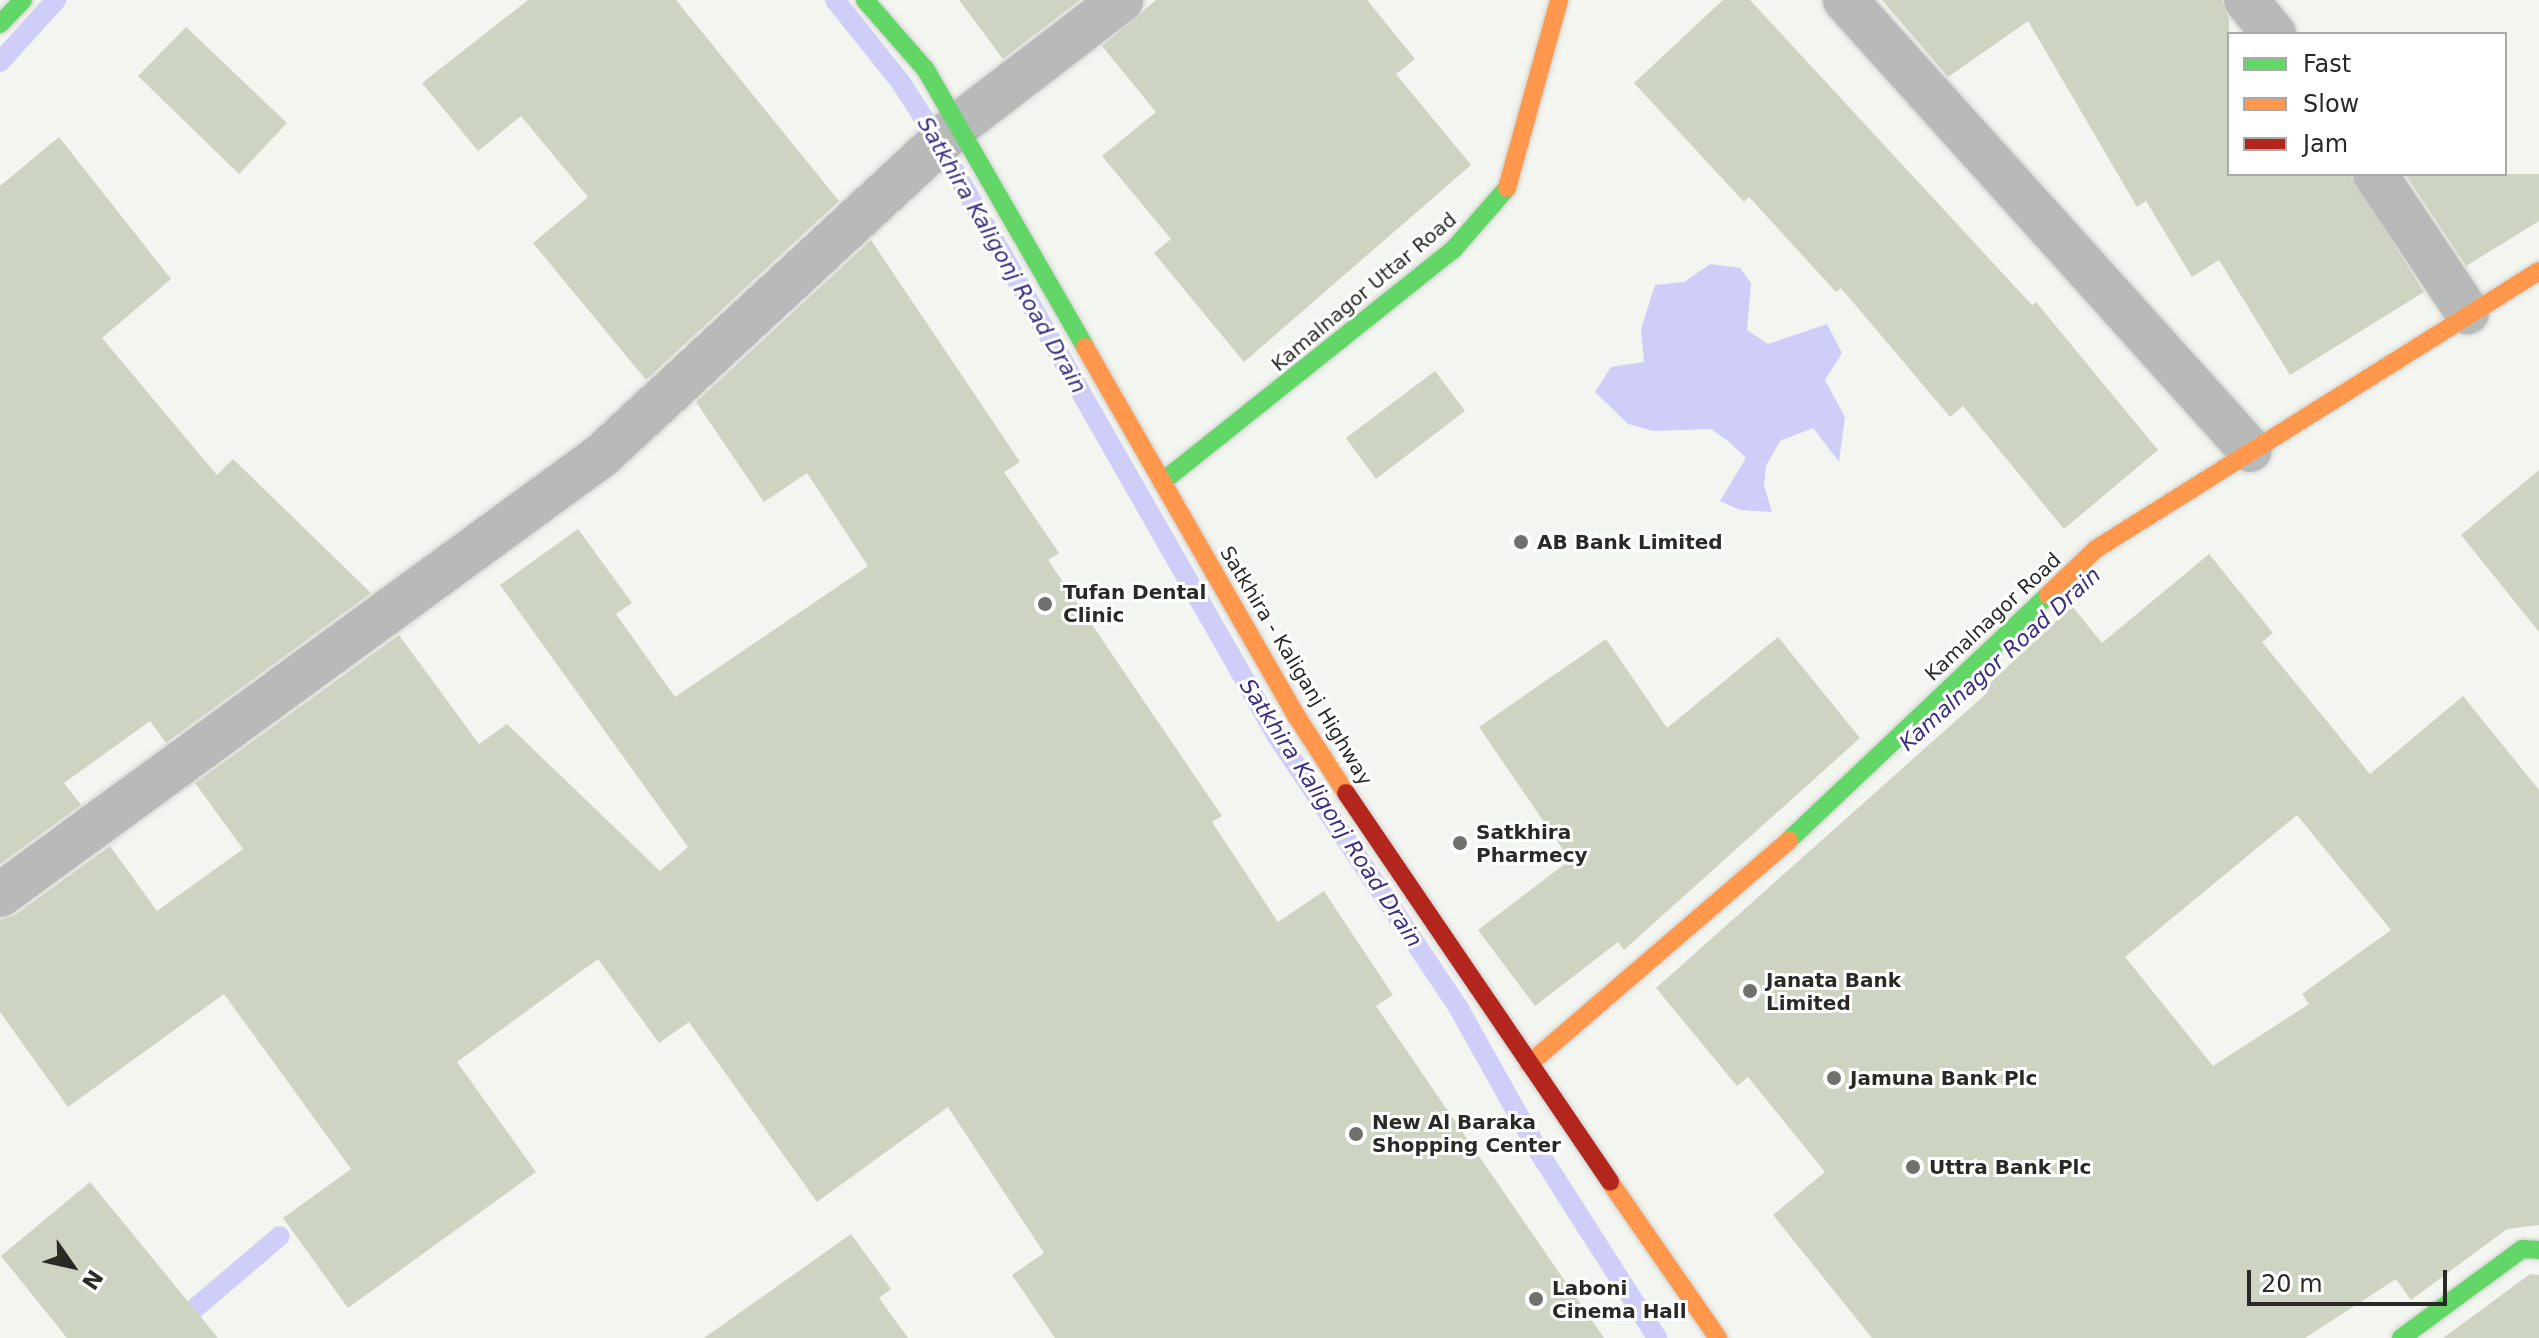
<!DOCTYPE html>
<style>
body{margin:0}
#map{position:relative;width:2539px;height:1338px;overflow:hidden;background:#f3f5f0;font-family:"DejaVu Sans",sans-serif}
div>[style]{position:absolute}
.water>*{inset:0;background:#cfcef8}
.stream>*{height:20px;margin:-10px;padding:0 10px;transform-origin:10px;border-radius:10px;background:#cfcef8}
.building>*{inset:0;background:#ced4c2}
.roads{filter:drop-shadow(0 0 2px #cfd0cc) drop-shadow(0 0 2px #cfd0cc)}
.street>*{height:44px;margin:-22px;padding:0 22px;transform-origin:22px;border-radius:22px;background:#b8b9b9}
.fast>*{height:18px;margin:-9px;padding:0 9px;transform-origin:9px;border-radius:9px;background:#63d668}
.slow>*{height:18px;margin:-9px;padding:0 9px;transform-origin:9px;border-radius:9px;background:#ff974d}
.jam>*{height:18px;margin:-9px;padding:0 9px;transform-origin:9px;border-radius:9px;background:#b3261e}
.dots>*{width:22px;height:22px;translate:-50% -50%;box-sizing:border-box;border:4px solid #fff;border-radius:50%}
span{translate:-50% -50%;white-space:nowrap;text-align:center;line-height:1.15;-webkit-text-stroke:6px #fff;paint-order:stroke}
.street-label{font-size:20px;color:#292a26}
.poi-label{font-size:20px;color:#292a26;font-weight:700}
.left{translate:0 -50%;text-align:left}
.water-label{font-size:22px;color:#3b2e83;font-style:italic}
.legend{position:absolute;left:2227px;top:32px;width:280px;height:144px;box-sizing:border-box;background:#fff;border:2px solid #a9aaa8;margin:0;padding:10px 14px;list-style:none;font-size:24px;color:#292a26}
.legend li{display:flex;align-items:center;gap:16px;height:40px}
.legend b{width:40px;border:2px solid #a9aaa8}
.north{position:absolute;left:32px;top:1226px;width:80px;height:80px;-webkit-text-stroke:6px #fff;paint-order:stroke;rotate:124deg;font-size:22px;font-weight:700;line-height:32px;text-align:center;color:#292a26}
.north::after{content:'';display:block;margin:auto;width:28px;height:36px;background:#292a26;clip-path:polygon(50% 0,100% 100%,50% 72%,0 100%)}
.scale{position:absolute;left:2247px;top:1270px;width:200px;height:36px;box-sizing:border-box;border:4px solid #292a26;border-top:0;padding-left:10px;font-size:24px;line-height:28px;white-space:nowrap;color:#292a26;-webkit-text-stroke:6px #fff;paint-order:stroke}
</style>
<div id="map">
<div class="water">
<div style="clip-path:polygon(1710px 264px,1740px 268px,1751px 283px,1747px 330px,1768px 344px,1827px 324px,1842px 353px,1825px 380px,1845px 417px,1839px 462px,1813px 428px,1780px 441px,1766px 466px,1764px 485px,1772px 512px,1740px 510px,1720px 501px,1746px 458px,1728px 441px,1711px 429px,1653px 431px,1628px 424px,1595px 392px,1611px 367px,1644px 362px,1641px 329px,1655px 285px,1684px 282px)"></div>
</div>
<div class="stream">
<div style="left:835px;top:0;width:107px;rotate:51.4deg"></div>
<div style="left:902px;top:84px;width:58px;rotate:57.7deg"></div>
<div style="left:933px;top:133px;width:696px;rotate:60.31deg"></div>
<div style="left:1278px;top:738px;width:324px;rotate:56.2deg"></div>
<div style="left:1458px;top:1007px;width:168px;rotate:60.8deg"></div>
<div style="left:1540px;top:1154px;width:218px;rotate:57.5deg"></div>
<div style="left:0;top:62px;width:84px;rotate:-47.9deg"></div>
<div style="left:160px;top:1338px;width:157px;rotate:-40.4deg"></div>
</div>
<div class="building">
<div style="clip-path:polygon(528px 0,676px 0,839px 201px,646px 380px,533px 243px,588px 197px,521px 116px,478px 151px,422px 83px)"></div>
<div style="clip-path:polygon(959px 0,1080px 0,1003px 59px)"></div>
<div style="clip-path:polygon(1156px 0,1367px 0,1415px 59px,1396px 74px,1471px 165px,1244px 362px,1154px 253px,1171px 239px,1102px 156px,1156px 112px,1102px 46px)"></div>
<div style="clip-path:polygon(1723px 0,1750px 0,2032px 305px,2036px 302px,2158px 450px,2064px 529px,1963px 406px,1950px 417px,1841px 288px,1836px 292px,1749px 197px,1744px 202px,1634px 83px)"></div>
<div style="clip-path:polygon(1882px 0,2222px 0,2229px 19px,2229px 174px,2350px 174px,2424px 292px,2290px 375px,2219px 260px,2192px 277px,2146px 201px,2137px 207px,2028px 21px,1948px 77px)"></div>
<div style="clip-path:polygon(186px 27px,287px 123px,239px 174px,138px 76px)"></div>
<div style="clip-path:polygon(59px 137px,171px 279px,102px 338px,217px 475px,233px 459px,371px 593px,166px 743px,150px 721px,64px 783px,81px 805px,0 864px,0 186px)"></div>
<div style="clip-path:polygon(2405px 174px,2539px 174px,2539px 221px,2466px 266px)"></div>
<div style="clip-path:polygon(871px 240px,1020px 462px,1004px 472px,1059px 553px,1048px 560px,1222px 816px,1212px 822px,1278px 922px,1324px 891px,1393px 995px,1376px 1006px,1604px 1338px,1055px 1338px,1012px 1275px,1044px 1253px,948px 1107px,817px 1202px,689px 1022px,659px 1043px,598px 959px,457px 1062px,536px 1172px,348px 1308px,283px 1218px,351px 1169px,224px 994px,68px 1107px,0 1012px,0 920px,15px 915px,110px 846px,157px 911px,243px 849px,195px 783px,399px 635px,479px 744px,507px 724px,660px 871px,688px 847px,500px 585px,578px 529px,632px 603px,616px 614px,675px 697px,868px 566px,807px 473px,764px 502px,696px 402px)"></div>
<div style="clip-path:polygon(1435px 371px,1465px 411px,1376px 479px,1346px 438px)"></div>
<div style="clip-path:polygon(2539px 470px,2539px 632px,2461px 535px)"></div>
<div style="clip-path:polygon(evenodd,2209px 554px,2273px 633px,2262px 642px,2370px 774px,2463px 696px,2539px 790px,2539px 1225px,2507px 1229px,2411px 1300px,2396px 1279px,2305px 1338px,1872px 1338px,1773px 1215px,1825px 1172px,1748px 1077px,1737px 1086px,1656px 988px,1988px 692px,1985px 688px,2072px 606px,2102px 643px,2209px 554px,2297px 815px,2391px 930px,2302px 994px,2309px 1004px,2213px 1066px,2125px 957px,2297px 815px)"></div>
<div style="clip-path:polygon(1778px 637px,1860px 738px,1624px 950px,1618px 942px,1535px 1006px,1478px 930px,1570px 860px,1479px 727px,1606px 639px,1667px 728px)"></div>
<div style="clip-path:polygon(90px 1182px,218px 1338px,67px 1338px,1px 1256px)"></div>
<div style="clip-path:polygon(851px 1234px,891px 1289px,879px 1298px,908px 1338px,704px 1338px)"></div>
<div style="clip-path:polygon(2530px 1274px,2539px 1275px,2539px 1338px,2443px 1338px)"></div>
</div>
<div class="roads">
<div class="street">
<div style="left:1845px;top:0;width:605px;rotate:48.01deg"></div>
<div style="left:2246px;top:0;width:44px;rotate:50.5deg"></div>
<div style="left:2375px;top:174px;width:166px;rotate:56.3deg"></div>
<div style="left:0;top:895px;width:744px;rotate:-36.15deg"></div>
<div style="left:601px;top:456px;width:485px;rotate:-42.8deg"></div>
<div style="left:957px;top:126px;width:207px;rotate:-37.5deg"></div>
</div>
<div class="fast">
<div style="left:865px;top:0;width:93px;rotate:48.9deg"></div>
<div style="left:926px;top:70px;width:319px;rotate:60.1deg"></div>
<div style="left:0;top:24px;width:33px;rotate:-46deg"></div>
<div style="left:1162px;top:482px;width:372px;rotate:-38.6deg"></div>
<div style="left:1453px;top:250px;width:82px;rotate:-48.9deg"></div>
<div style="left:1789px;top:840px;width:357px;rotate:-43.4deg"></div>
<div style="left:2401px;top:1338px;width:150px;rotate:-36.3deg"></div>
<div style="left:2522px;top:1249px;width:17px;rotate:3deg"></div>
</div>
<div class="slow">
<div style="left:1507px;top:188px;width:195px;rotate:-74.5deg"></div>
<div style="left:1085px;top:347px;width:426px;rotate:60.2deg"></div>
<div style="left:1297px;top:717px;width:90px;rotate:57.2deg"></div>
<div style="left:2048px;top:595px;width:66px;rotate:-43.8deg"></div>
<div style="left:2096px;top:549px;width:523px;rotate:-32.11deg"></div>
<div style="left:1529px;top:1064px;width:343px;rotate:-40.7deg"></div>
<div style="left:1610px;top:1182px;width:190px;rotate:55.3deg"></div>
</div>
<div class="jam">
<div style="left:1346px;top:793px;width:470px;rotate:55.8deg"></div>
</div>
</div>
<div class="dots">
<div style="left:1521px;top:542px;background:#70716d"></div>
<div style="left:1045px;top:604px;background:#70716d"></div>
<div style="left:1460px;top:843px;background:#70716d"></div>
<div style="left:1750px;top:991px;background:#70716d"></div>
<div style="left:1834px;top:1078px;background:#70716d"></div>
<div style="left:1356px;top:1134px;background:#70716d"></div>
<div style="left:1913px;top:1167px;background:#70716d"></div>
<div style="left:1536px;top:1299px;background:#70716d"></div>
</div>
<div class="street-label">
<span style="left:1364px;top:292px;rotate:-40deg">Kamalnagor Uttar Road</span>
<span style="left:1993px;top:617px;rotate:-43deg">Kamalnagor Road</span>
<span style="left:1296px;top:666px;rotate:59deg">Satkhira - Kaliganj Highway</span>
</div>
<div class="poi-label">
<span class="left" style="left:1537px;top:542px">AB Bank Limited</span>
<span class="left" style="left:1063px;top:604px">Tufan Dental<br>Clinic</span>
<span class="left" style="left:1476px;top:844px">Satkhira<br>Pharmecy</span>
<span class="left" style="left:1766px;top:992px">Janata Bank<br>Limited</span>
<span class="left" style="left:1850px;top:1078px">Jamuna Bank Plc</span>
<span class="left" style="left:1372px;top:1134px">New Al Baraka<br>Shopping Center</span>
<span class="left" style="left:1929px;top:1167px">Uttra Bank Plc</span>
<span class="left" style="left:1552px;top:1300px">Laboni<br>Cinema Hall</span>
</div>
<div class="water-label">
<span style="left:1002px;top:255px;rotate:60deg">Satkhira Kaligonj Road Drain</span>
<span style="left:2000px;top:659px;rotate:-42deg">Kamalnagor Road Drain</span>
<span style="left:1331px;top:813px;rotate:57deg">Satkhira Kaligonj Road Drain</span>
</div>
<ul class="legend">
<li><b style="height:10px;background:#63d668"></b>Fast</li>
<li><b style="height:10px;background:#ff974d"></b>Slow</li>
<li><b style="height:10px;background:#b3261e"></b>Jam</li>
</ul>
<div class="north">N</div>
<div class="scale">20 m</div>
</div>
